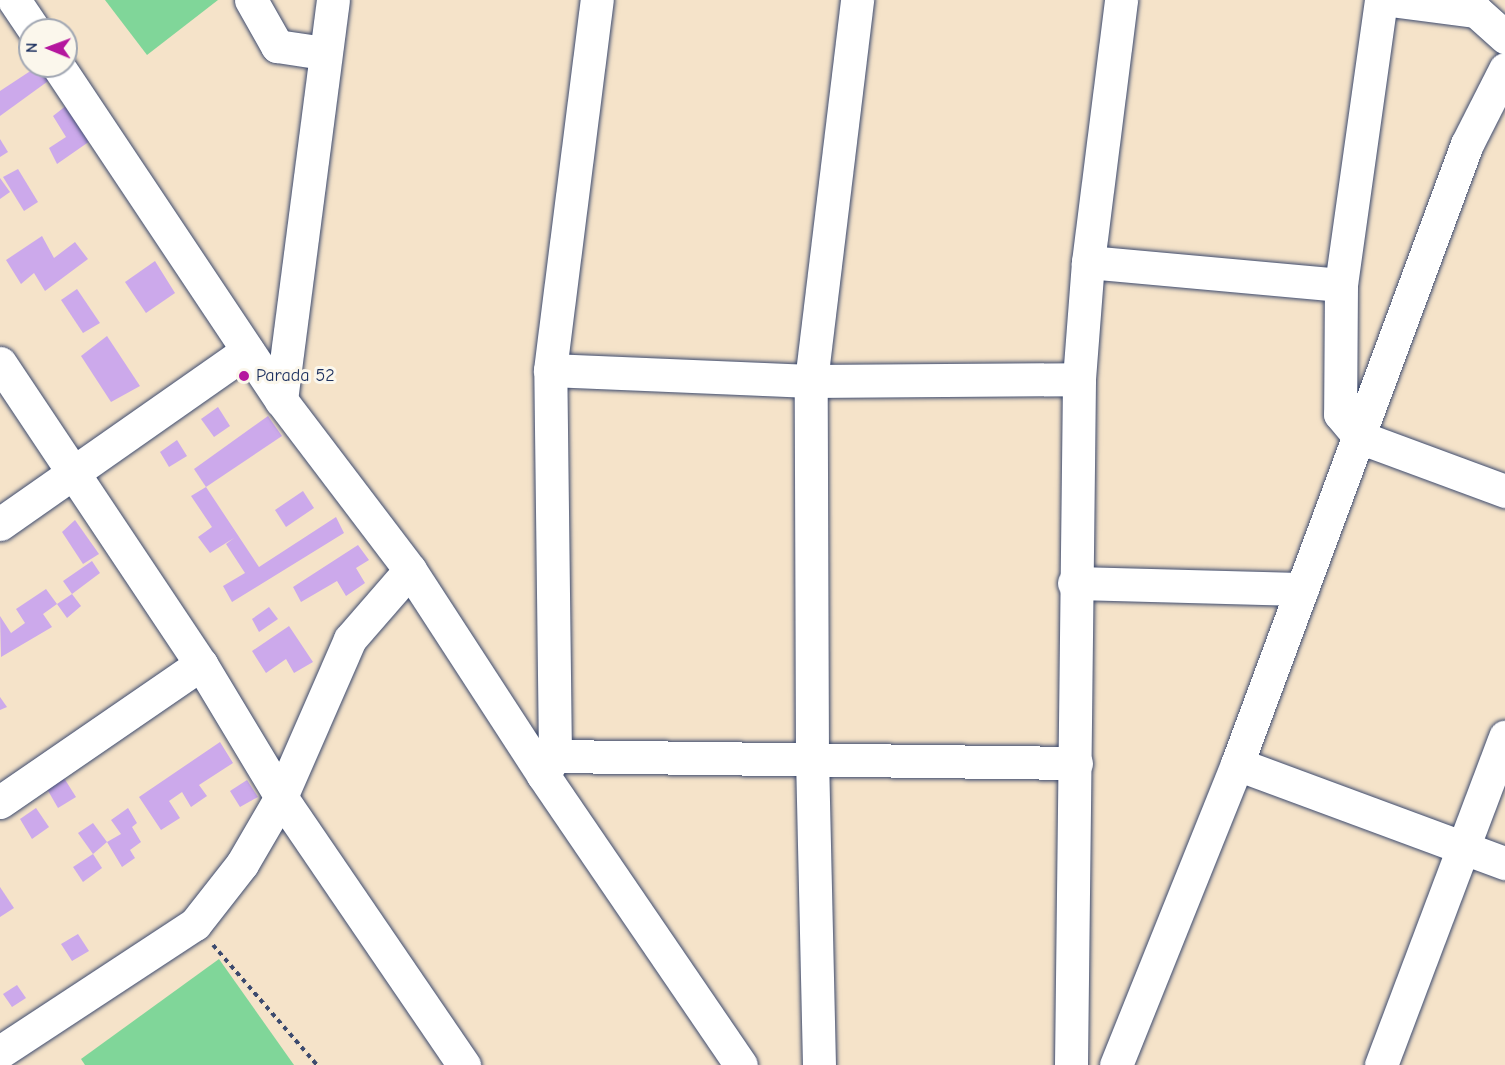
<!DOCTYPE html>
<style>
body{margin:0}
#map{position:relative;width:1505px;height:1065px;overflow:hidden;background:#f5e3c9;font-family:"Comic Neue",sans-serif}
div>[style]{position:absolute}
.green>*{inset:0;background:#80d699}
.building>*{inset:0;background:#cca9eb}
.path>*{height:4px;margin-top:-2px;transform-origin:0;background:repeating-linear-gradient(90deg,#3c4a6e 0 4.5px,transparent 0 9px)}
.roads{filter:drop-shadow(0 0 2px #3c4a6e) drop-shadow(0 0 2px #3c4a6e)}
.minor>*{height:33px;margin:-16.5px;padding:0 16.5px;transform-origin:16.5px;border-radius:16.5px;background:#fff}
.dots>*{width:16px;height:16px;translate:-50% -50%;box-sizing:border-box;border:3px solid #fbf7ec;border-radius:50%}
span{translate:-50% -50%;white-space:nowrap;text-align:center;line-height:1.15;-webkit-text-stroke:6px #fbf7ec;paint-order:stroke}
.poi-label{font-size:18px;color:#1b2f5e}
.left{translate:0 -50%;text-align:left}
.north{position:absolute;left:18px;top:18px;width:60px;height:60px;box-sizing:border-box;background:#fbf7ec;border:2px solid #a1a7b3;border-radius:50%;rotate:271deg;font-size:16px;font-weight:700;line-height:24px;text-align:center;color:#1b2f5e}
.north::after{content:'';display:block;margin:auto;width:21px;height:27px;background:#b5179e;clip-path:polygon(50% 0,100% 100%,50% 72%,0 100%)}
</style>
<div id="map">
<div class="green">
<div style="clip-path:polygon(105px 0,218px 0,147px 55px)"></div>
<div style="clip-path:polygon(219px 959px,294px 1065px,85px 1065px,81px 1059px)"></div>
</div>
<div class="building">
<div style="clip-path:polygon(38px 66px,43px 66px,51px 79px,0 116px,0 91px)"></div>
<div style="clip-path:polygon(67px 105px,90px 141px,57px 164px,49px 148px,66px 137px,53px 116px)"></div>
<div style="clip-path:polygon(0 139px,8px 152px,0 157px)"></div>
<div style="clip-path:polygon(18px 169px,38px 202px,24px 211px,3px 177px)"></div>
<div style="clip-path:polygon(0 178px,10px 192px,0 199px)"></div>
<div style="clip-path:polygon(42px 236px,54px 258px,75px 242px,88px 259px,45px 291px,34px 273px,21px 284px,6px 260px)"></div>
<div style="clip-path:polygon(155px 261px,175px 293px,146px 313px,125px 282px)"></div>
<div style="clip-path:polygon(77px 289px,100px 323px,83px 333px,61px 300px)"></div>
<div style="clip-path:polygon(107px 336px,140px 386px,111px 402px,81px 356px)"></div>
<div style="clip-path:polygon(218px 407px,230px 426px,214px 437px,201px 419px)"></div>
<div style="clip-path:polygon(268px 416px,282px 436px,206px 487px,194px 469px)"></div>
<div style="clip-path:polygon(177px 440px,187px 456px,169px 467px,160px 452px)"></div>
<div style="clip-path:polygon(206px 487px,259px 567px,336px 517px,344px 533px,232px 602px,223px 586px,245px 573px,226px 544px,234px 538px,210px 553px,198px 537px,212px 527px,191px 496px)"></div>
<div style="clip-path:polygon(303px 491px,314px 508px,286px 527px,275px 510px)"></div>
<div style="clip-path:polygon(75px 520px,99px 554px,83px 564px,62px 532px)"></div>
<div style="clip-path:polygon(358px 545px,369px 560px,356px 568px,365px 583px,346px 596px,337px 581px,301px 602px,293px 587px)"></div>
<div style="clip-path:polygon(92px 561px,100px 573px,72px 594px,81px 606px,67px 618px,57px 604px,72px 594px,63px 581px)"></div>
<div style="clip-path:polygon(46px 589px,57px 604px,43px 614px,52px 627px,1px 657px,0 616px,11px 633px,25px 623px,16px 609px)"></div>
<div style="clip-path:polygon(269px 607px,278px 619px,259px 632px,252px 619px)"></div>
<div style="clip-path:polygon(289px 626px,313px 662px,294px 673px,286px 659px,266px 673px,252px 651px)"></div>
<div style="clip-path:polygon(0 697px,7px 707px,0 710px)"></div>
<div style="clip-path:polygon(220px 742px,233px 763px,199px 785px,207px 796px,191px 807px,182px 792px,169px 801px,180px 818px,161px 830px,139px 797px)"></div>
<div style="clip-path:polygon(64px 778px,76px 797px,58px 808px,47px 789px)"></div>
<div style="clip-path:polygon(247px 780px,258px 797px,240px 807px,230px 791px)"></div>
<div style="clip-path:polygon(36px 808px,49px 827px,32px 839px,20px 819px)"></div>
<div style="clip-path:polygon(128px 808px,137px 823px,132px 827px,141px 842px,130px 850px,135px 858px,122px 867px,107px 842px,121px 834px,111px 820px)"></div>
<div style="clip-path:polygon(93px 823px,107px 842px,93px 854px,78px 833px)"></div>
<div style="clip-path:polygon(93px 854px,102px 868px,83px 882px,73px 867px)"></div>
<div style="clip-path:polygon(0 887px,14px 908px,0 917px)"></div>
<div style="clip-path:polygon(78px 934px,89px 951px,72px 961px,61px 944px)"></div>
<div style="clip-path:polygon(17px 985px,26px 998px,12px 1007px,3px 994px)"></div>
</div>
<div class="path">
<div style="left:213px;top:945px;width:159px;rotate:49.1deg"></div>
</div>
<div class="roads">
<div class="minor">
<div style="left:14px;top:0;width:36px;rotate:56deg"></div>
<div style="left:251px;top:0;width:53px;rotate:60.5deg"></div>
<div style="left:277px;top:46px;width:48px;rotate:8.5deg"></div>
<div style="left:1381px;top:0;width:288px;rotate:98deg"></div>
<div style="left:1341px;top:285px;width:129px;rotate:90.4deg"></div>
<div style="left:1340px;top:414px;width:30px;rotate:50deg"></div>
<div style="left:1359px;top:437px;width:156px;rotate:20.3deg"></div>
<div style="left:1390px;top:0;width:87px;rotate:7.3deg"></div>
<div style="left:1476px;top:11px;width:39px;rotate:42deg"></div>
<div style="left:58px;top:66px;width:402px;rotate:56.3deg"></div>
<div style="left:281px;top:400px;width:213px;rotate:52.8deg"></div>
<div style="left:410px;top:570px;width:244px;rotate:57deg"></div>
<div style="left:543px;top:775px;width:351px;rotate:55.7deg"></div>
<div style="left:1088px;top:262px;width:254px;rotate:5.2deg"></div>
<div style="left:0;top:363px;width:362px;rotate:56.3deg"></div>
<div style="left:201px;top:664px;width:155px;rotate:59deg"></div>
<div style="left:281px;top:797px;width:325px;rotate:55.7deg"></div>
<div style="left:550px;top:370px;width:261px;rotate:2.4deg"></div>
<div style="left:811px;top:381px;width:268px;rotate:-0.4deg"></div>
<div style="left:281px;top:400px;width:403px;rotate:-82.6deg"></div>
<div style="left:0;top:524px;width:302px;rotate:-35deg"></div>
<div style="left:1074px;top:583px;width:228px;rotate:1.5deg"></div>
<div style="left:555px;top:756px;width:521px;rotate:0.77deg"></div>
<div style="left:1237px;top:764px;width:286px;rotate:20.3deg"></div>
<div style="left:543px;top:775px;width:22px;rotate:-58deg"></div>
<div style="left:555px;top:756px;width:386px;rotate:-90.7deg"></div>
<div style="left:550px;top:370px;width:373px;rotate:-82.8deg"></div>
<div style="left:0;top:802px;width:244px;rotate:-34.5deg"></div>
<div style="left:0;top:1052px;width:233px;rotate:-33.3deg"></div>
<div style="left:195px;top:924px;width:76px;rotate:-51.9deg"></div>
<div style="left:242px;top:864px;width:78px;rotate:-59.8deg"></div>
<div style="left:281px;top:797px;width:172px;rotate:-66.4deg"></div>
<div style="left:350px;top:639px;width:91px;rotate:-49deg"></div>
<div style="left:819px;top:1065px;width:306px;rotate:-91.3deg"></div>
<div style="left:812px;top:759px;width:378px;rotate:-90.2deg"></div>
<div style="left:811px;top:381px;width:384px;rotate:-83.1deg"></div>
<div style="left:1071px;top:1065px;width:686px;rotate:-89.33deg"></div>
<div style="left:1079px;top:379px;width:117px;rotate:-85.6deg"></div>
<div style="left:1088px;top:262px;width:264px;rotate:-82.8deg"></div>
<div style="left:1116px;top:1065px;width:324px;rotate:-68.1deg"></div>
<div style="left:1237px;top:764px;width:661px;rotate:-69.65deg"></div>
<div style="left:1467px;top:144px;width:84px;rotate:-63.1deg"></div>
<div style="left:1381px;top:1065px;width:351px;rotate:-69.3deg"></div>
</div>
</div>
<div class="dots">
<div style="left:244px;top:376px;background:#b5179e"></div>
</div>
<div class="poi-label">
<span class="left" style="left:256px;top:376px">Parada 52</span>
</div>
<div class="north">N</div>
</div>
